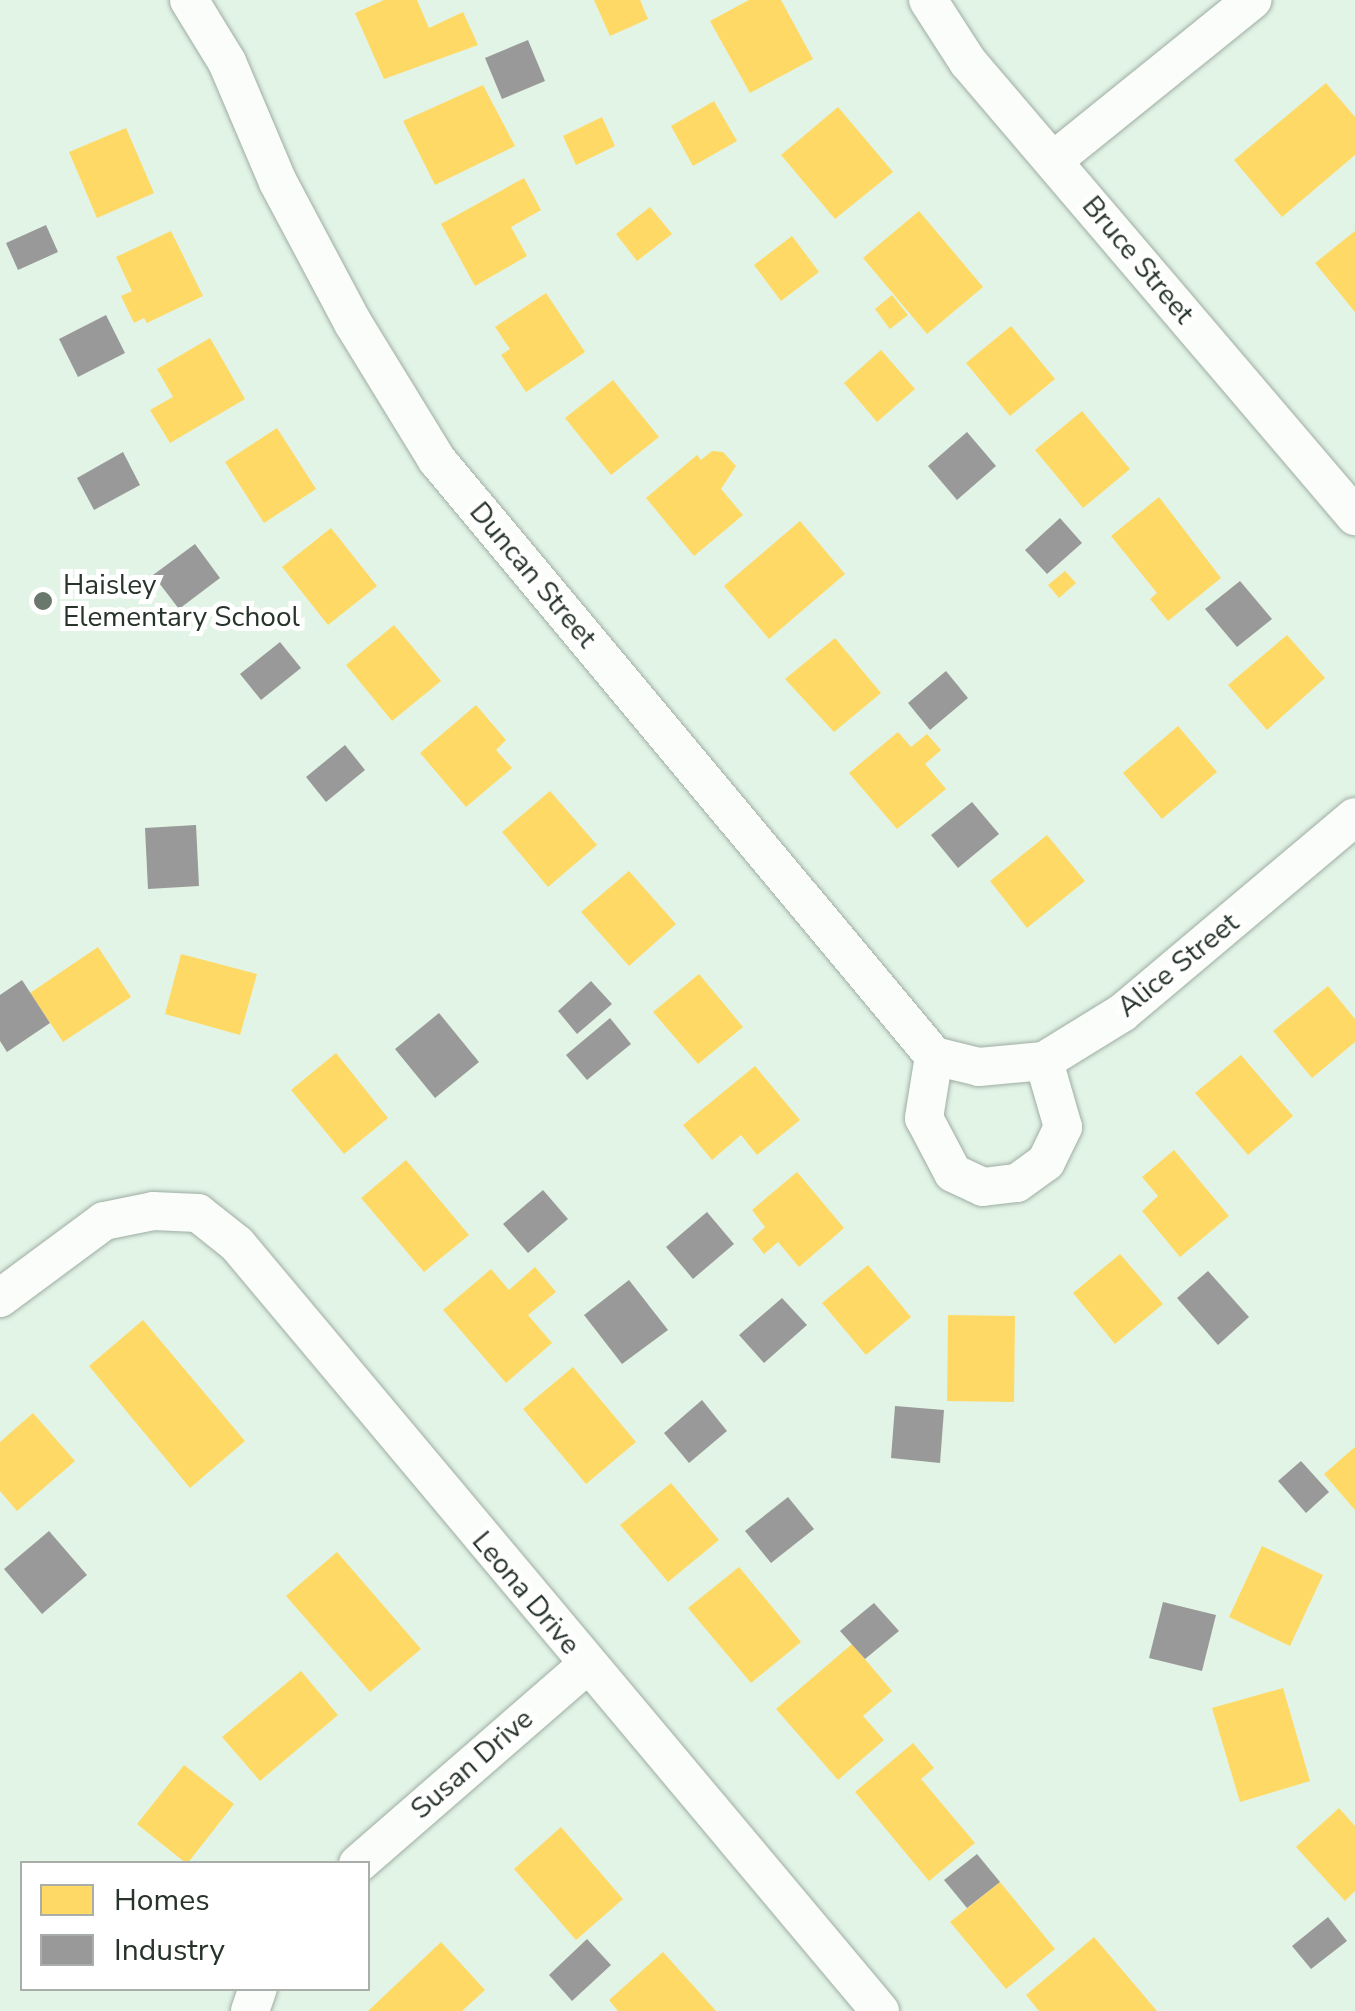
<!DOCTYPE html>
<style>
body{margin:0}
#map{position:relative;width:1355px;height:2011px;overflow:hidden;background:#e2f4e6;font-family:"Nunito Sans",sans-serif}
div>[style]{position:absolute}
.homes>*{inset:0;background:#ffd966}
.industry>*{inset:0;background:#999}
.roads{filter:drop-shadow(0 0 2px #9fada3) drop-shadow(0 0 2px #9fada3)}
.minor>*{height:38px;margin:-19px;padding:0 19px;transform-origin:19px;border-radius:19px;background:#fbfdfb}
.dots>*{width:28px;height:28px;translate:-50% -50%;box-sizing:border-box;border:5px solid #fff;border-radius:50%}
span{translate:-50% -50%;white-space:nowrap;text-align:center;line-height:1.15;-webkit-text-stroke:10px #fff;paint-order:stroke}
.street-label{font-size:28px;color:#28342b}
.poi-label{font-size:28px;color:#28342b}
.left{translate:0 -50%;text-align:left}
.legend{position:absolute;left:20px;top:1861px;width:350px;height:130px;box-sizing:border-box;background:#fff;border:2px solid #a9aeaa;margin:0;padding:12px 18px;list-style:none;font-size:30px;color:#28342b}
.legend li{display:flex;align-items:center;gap:20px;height:50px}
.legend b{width:50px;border:2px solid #a9aeaa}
</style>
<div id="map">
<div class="homes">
<div style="clip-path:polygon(384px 0,417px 0,429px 28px,463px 12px,478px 45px,384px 79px,355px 13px)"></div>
<div style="clip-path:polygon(594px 0,640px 0,648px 19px,610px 36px)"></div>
<div style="clip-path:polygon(749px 0,781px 0,813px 59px,750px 93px,710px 21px)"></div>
<div style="clip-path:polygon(1326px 83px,1355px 117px,1355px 155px,1282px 217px,1234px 160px)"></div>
<div style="clip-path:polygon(483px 85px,515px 146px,435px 185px,403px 121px)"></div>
<div style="clip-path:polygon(714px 101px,737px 141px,693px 166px,671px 126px)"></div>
<div style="clip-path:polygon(838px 107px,893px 172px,835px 219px,781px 155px)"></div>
<div style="clip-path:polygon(602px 117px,615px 146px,576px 165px,563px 136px)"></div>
<div style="clip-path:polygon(126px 128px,154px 193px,97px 218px,69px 152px)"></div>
<div style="clip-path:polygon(524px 178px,541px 210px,511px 227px,527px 256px,475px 286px,441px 224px)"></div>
<div style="clip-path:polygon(650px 207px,672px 234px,637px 261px,616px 234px)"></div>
<div style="clip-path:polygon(919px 211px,983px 287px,927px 334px,863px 258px)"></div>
<div style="clip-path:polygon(171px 231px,203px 296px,147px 323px,144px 318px,134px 323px,121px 296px,132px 291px,116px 257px)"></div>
<div style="clip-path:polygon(1355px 231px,1355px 312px,1315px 263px)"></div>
<div style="clip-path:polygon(792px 236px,819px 272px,781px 301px,754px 265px)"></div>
<div style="clip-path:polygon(546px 293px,585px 352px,526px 392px,501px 355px,510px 349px,495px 327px)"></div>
<div style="clip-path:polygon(892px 295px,908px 315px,890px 329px,875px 309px)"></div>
<div style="clip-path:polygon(1011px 326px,1055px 379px,1010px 416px,966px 363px)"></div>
<div style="clip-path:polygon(210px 338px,245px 399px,170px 443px,150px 410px,173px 397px,157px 369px)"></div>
<div style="clip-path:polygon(881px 350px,915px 389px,877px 422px,844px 383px)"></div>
<div style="clip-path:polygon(613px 380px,659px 437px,611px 475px,565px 418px)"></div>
<div style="clip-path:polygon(1082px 411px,1130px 469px,1083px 508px,1035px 450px)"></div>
<div style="clip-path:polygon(277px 428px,316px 489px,264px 523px,225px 462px)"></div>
<div style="clip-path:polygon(712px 451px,723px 452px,736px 466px,721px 489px,743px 515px,694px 556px,646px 498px,697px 455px,701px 460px)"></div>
<div style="clip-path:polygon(1159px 497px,1221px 578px,1168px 621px,1150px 599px,1157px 593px,1111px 536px)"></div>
<div style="clip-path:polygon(800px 521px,845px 574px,769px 639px,724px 586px)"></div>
<div style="clip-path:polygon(331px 528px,377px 586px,328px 625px,282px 567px)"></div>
<div style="clip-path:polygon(1065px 571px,1076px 583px,1059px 598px,1048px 585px)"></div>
<div style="clip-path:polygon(394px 625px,441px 681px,392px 721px,346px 665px)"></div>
<div style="clip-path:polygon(1287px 635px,1325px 678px,1267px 730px,1228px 685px)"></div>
<div style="clip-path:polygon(835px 638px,881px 693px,834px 732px,785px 679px)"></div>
<div style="clip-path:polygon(476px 705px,506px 740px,496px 750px,512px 768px,466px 807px,420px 753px)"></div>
<div style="clip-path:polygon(1178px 726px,1217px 772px,1162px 819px,1123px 773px)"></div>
<div style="clip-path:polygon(898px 732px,911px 747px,927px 734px,941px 750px,925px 764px,946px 789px,897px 829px,849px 773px)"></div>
<div style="clip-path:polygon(550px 791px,597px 845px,548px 887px,502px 832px)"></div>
<div style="clip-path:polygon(1047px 835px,1085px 881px,1027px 928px,990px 881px)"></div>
<div style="clip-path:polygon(629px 871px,676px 924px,629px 966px,581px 912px)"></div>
<div style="clip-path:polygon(98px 947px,131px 997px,63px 1042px,30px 993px)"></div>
<div style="clip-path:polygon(181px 954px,257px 974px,240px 1035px,165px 1014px)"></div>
<div style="clip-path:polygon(699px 974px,743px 1027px,698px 1064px,653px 1012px)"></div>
<div style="clip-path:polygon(1328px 986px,1355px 1019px,1355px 1042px,1312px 1078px,1273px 1031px)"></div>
<div style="clip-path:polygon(336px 1053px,388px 1118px,344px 1154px,291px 1090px)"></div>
<div style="clip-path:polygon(1241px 1055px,1293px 1116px,1248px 1155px,1195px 1093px)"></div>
<div style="clip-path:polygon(755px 1066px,800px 1120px,757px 1155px,741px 1135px,712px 1160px,683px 1125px)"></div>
<div style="clip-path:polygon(1174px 1150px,1229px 1216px,1180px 1257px,1142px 1211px,1158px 1196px,1142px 1177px)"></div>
<div style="clip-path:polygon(406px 1160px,469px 1235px,424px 1272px,361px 1198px)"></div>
<div style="clip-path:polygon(797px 1172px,844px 1228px,799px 1267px,778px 1242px,764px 1254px,752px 1239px,765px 1227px,752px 1210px)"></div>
<div style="clip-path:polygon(1120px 1254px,1163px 1304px,1115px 1344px,1073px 1293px)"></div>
<div style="clip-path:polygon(868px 1265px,911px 1317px,866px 1355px,822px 1303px)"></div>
<div style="clip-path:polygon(535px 1267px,556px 1292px,528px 1315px,552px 1343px,506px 1383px,443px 1310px,491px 1269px,509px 1290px)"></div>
<div style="clip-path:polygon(948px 1315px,1015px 1316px,1014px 1402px,947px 1401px)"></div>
<div style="clip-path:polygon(143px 1320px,245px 1441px,190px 1488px,89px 1366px)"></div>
<div style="clip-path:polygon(573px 1367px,636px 1442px,586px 1484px,523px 1409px)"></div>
<div style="clip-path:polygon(33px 1413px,75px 1461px,17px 1511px,0 1491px,0 1442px)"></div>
<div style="clip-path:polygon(1355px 1447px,1355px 1510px,1324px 1474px)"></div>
<div style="clip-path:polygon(671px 1483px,719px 1540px,668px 1582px,620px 1525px)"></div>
<div style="clip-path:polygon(1262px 1546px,1323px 1575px,1290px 1646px,1229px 1617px)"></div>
<div style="clip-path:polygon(337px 1552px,421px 1649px,370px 1692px,286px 1596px)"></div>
<div style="clip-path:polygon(739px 1567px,801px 1642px,751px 1683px,688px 1608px)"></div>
<div style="clip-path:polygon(852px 1644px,892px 1691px,863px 1716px,884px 1740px,838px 1780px,776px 1709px)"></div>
<div style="clip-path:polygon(301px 1671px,338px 1715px,260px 1781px,222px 1737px)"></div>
<div style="clip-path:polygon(1283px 1688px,1310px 1781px,1240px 1802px,1212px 1708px)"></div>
<div style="clip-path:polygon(913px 1743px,934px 1768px,921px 1779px,975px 1843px,929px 1881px,855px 1792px)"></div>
<div style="clip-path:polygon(184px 1765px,234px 1804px,187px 1864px,137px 1824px)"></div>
<div style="clip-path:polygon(1339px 1808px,1355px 1826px,1355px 1891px,1345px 1901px,1296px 1847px)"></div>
<div style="clip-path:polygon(561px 1827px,623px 1899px,576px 1940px,514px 1869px)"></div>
<div style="clip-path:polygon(1000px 1882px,1055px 1949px,1006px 1989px,950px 1922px)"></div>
<div style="clip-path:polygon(1094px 1937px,1157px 2011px,1039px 2011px,1026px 1995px)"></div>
<div style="clip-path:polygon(441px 1942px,485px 1990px,462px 2011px,368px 2011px)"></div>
<div style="clip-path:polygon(663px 1952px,716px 2011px,618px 2011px,609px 2000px)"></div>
</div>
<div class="industry">
<div style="clip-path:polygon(528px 40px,545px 81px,502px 99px,485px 58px)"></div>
<div style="clip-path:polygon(46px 225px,58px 252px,18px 270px,6px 243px)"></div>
<div style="clip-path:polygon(106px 315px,125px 353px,78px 377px,59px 339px)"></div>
<div style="clip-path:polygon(967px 432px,996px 466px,957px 500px,928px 466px)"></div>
<div style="clip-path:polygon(123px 452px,140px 485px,94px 510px,77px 478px)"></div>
<div style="clip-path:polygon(1060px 518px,1082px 543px,1047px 574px,1025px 550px)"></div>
<div style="clip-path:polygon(195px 544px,220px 578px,179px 609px,153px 575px)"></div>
<div style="clip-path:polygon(1240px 581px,1272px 619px,1237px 647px,1205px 609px)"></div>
<div style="clip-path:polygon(280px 642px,301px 668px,261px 700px,240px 674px)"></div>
<div style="clip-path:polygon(946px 671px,968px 698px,930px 730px,908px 703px)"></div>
<div style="clip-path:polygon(345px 745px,365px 770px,326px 802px,306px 777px)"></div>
<div style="clip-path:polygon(972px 802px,999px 834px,958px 868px,931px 835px)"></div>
<div style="clip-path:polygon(196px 825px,199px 886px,148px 889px,145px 828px)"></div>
<div style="clip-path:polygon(22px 980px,50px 1023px,7px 1052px,0 1041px,0 995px)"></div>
<div style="clip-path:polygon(591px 981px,612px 1004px,577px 1034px,558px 1011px)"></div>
<div style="clip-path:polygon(439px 1013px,479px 1062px,435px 1098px,395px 1049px)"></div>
<div style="clip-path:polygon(610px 1018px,631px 1044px,587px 1080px,566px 1055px)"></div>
<div style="clip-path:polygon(543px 1190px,568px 1219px,528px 1253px,503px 1224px)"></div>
<div style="clip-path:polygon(707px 1212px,734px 1244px,693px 1279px,666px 1247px)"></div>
<div style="clip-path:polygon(1208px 1271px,1249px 1317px,1218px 1345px,1177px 1298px)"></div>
<div style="clip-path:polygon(629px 1280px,668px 1330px,622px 1364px,584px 1315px)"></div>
<div style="clip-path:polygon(782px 1298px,807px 1325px,764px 1363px,739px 1335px)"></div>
<div style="clip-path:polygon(702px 1400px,727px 1431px,689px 1463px,664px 1433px)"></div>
<div style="clip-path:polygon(895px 1406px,944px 1410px,940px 1463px,891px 1458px)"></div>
<div style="clip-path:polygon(1301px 1461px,1329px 1492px,1306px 1513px,1278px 1481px)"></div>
<div style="clip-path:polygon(788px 1497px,814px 1529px,771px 1563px,745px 1531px)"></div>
<div style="clip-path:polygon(49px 1531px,87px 1575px,42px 1614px,4px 1569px)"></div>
<div style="clip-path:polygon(1163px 1602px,1216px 1615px,1202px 1671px,1149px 1658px)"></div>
<div style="clip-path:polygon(874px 1603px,899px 1631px,865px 1659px,840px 1631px)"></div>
<div style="clip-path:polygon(977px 1854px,1000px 1882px,967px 1908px,944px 1880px)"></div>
<div style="clip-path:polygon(1328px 1917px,1347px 1941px,1311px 1969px,1292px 1946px)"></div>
<div style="clip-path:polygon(587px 1939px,611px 1965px,572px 2001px,549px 1975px)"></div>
</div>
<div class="roads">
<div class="minor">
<div style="left:189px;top:0;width:73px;rotate:58.5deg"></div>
<div style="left:227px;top:62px;width:130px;rotate:67deg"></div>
<div style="left:278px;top:182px;width:160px;rotate:62deg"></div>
<div style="left:353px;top:323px;width:161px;rotate:58.5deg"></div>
<div style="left:437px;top:460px;width:776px;rotate:50.18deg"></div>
<div style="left:934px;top:1056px;width:46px;rotate:13.7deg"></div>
<div style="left:979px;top:1067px;width:65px;rotate:-5.3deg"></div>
<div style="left:1044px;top:1061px;width:92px;rotate:-31.6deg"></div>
<div style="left:1122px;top:1013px;width:304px;rotate:-40.1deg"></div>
<div style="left:928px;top:0;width:74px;rotate:57.2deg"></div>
<div style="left:968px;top:62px;width:597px;rotate:49.55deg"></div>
<div style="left:1054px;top:160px;width:255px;rotate:-38.9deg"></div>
<div style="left:934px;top:1056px;width:63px;rotate:99.2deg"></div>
<div style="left:924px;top:1118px;width:62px;rotate:62.2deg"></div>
<div style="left:953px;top:1173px;width:33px;rotate:25deg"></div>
<div style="left:983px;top:1187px;width:34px;rotate:-7deg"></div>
<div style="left:1017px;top:1183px;width:36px;rotate:-36deg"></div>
<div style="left:1046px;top:1162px;width:39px;rotate:-64deg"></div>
<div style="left:1063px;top:1127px;width:69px;rotate:-106.1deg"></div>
<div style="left:0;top:1298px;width:129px;rotate:-36.5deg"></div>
<div style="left:104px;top:1221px;width:50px;rotate:-11.5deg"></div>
<div style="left:153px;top:1211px;width:45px;rotate:2.5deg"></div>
<div style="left:198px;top:1213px;width:50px;rotate:38.5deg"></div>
<div style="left:237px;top:1244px;width:1001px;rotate:50.03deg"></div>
<div style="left:358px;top:1864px;width:302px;rotate:-41deg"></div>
<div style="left:250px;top:2011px;width:24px;rotate:-71deg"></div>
</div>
</div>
<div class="dots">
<div style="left:43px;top:601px;background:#69776c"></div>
</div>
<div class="street-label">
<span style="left:1138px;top:260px;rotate:50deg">Bruce Street</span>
<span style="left:533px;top:575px;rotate:50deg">Duncan Street</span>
<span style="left:1178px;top:965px;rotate:-39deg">Alice Street</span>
<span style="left:526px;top:1593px;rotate:50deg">Leona Drive</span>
<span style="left:472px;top:1764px;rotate:-41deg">Susan Drive</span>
</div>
<div class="poi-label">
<span class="left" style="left:63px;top:601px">Haisley<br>Elementary School</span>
</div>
<ul class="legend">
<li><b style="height:28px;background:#ffd966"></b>Homes</li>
<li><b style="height:28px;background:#999"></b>Industry</li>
</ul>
</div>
